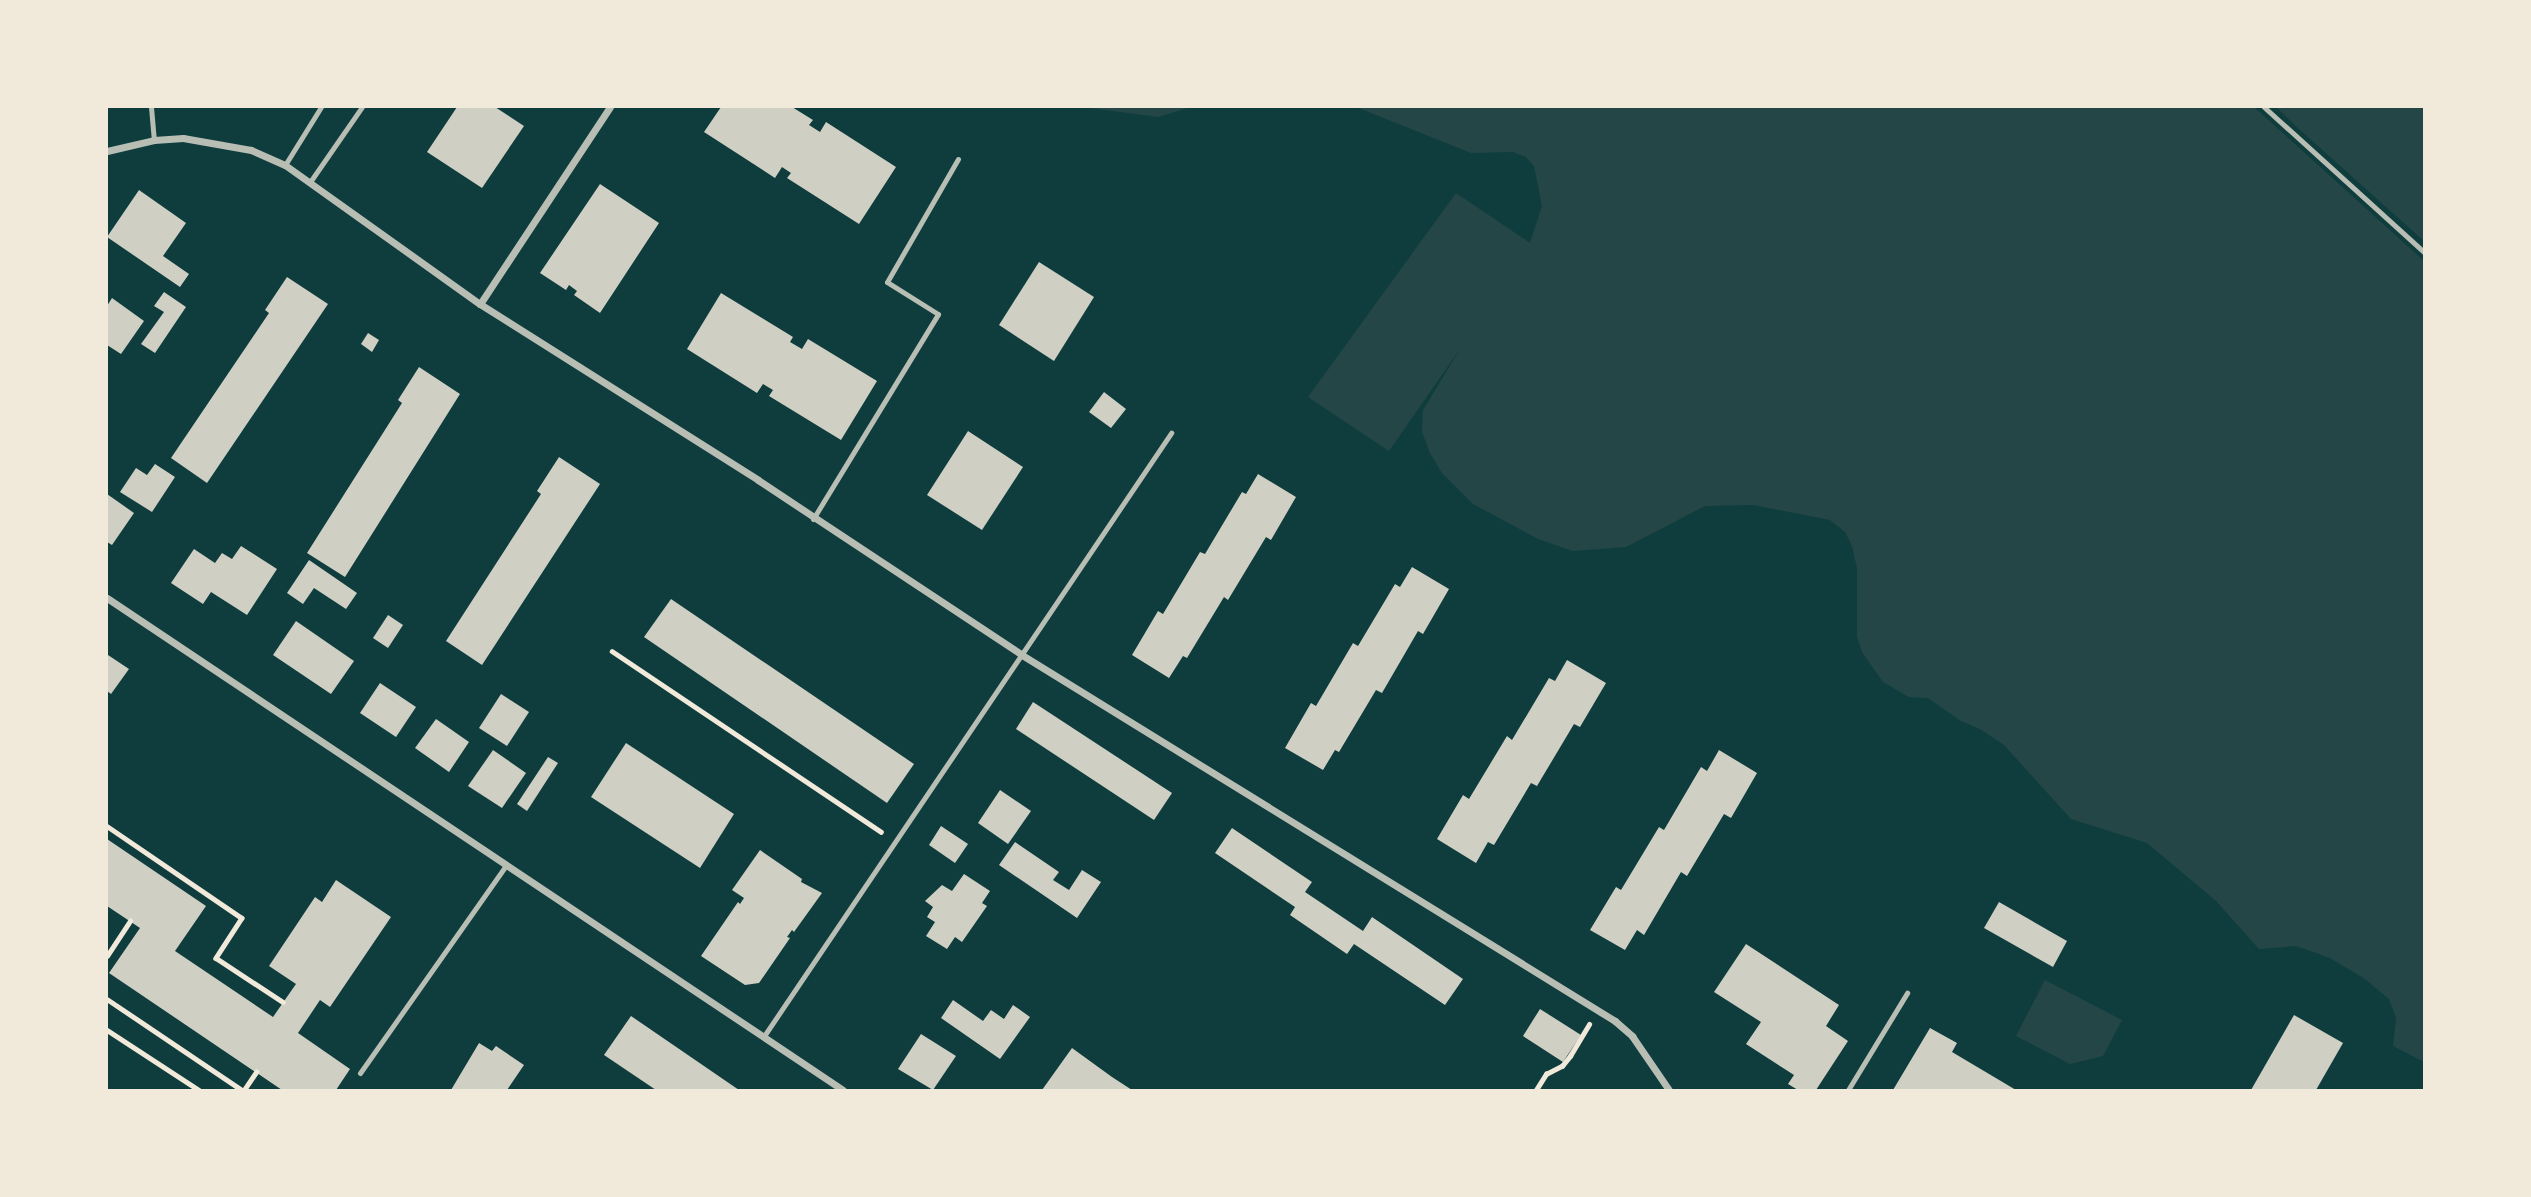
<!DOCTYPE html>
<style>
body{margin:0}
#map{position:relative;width:2531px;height:1197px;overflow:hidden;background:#0f3d3e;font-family:Bitter,serif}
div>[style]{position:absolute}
.green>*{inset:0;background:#244646}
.building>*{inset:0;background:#cfcfc3}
.path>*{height:4.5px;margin:-2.25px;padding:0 2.25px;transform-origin:2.25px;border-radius:2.25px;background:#f1e9da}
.service>*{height:5px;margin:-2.5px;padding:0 2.5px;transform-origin:2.5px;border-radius:2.5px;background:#b8beb3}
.minor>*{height:7px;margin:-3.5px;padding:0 3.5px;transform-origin:3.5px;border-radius:3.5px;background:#b8beb3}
span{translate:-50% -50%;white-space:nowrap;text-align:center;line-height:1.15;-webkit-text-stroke:7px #f1e9da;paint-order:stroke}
.frame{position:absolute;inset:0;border:108px solid #f1e9da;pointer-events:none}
</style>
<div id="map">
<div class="green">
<div style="clip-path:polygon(1083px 107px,1191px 107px,1158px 117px)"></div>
<div style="clip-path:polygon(1356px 107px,2254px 107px,2424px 261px,2424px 1062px,2393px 1046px,2396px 1018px,2389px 999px,2365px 979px,2330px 958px,2296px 946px,2259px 949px,2216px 901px,2147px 843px,2071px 819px,2004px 745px,1980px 729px,1961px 721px,1928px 698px,1909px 697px,1883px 682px,1862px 652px,1857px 637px,1857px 568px,1852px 546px,1845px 532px,1830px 520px,1753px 505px,1705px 506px,1626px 547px,1573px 551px,1538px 539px,1473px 504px,1442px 473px,1430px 453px,1422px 432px,1423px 410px,1460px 349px,1389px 451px,1308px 397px,1456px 193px,1530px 243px,1542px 206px,1534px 166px,1526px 157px,1513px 152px,1471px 153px)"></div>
<div style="clip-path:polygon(2276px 107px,2424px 107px,2424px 241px,2299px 129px)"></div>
<div style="clip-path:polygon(2045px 980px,2122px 1020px,2103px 1056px,2070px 1064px,2016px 1036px)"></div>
</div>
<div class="building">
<div style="clip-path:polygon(457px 107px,495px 107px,524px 126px,482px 188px,427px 152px)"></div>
<div style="clip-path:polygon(721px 107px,792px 107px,813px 120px,809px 125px,820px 132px,826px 122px,896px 167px,859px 224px,787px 178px,791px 173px,782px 167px,775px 178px,704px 132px)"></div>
<div style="clip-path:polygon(600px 184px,659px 223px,600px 313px,574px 295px,577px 291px,569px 285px,566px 290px,540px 273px)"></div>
<div style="clip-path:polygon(139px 190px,186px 223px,163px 256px,189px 274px,180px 287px,107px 237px)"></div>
<div style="clip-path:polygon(1039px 262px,1094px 297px,1054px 361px,999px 325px)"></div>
<div style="clip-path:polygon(287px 277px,328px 304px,207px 483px,171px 458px,269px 313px,265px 310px)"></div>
<div style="clip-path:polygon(164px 292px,186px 307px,155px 353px,141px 344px,164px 312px,154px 306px)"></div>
<div style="clip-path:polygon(721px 293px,793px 337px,790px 342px,802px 349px,808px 339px,877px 381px,841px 440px,769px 396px,773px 390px,763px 384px,757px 393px,687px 349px)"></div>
<div style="clip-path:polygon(112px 298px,144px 321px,121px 354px,107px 345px,107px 306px)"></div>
<div style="clip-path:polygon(368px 333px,379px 340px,372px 352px,361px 344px)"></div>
<div style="clip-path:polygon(419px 367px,460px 394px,345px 577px,307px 553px,402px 403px,398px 400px)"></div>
<div style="clip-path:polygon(1104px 392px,1126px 409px,1111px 428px,1089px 412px)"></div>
<div style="clip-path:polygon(968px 431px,1023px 467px,982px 530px,927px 495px)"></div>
<div style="clip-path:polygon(559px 457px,600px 484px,482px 665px,446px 641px,541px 494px,537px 491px)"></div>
<div style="clip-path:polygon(155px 464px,175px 477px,152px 512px,120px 492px,136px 468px,147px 475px)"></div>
<div style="clip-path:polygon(1258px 474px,1296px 497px,1271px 540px,1266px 537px,1228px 600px,1224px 597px,1187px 658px,1183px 656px,1169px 678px,1132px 655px,1158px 611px,1163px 614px,1200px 552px,1205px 554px,1242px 492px,1246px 494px)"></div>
<div style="clip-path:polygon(107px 494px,134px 513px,112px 545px,107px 542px)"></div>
<div style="clip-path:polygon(241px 546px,277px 569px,247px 615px,211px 592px,203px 604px,171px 583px,194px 549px,215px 563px,222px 553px,232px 559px)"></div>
<div style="clip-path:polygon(309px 560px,357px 593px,346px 609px,314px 588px,303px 604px,287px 593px)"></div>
<div style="clip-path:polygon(1412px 567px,1449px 589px,1423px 634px,1418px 631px,1382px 693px,1376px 690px,1339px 752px,1335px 750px,1323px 770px,1285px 748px,1311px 703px,1316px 706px,1353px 643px,1358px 646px,1395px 584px,1400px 587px)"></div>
<div style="clip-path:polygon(671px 599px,914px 764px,887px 803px,644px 637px)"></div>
<div style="clip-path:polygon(388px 615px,403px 625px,388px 648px,373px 638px)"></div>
<div style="clip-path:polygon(296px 621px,354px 661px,331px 694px,273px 655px)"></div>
<div style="clip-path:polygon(108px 655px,129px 669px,111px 694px,107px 691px)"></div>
<div style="clip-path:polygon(1567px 660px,1606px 683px,1580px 727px,1574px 724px,1537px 786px,1531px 783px,1494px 845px,1488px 842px,1476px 863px,1437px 839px,1463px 795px,1469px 799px,1507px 736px,1512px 740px,1549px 678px,1555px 681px)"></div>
<div style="clip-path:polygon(380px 683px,416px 707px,396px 737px,360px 713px)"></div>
<div style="clip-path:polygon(501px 694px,529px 712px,507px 746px,479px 728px)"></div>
<div style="clip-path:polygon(1033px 702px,1172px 793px,1154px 820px,1016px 729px)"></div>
<div style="clip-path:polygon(436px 719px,469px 742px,449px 772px,415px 748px)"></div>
<div style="clip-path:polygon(626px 743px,734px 814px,700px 868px,591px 797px)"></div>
<div style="clip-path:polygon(493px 750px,526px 773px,502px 808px,468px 786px)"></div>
<div style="clip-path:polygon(1719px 750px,1757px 773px,1731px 818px,1724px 814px,1687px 876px,1681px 872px,1644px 935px,1637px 930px,1625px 950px,1590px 930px,1616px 887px,1621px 890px,1659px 827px,1664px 830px,1701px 767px,1707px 771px)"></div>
<div style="clip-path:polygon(548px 757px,558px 763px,527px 811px,517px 804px)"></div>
<div style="clip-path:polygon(1000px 790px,1031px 811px,1008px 844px,978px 823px)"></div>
<div style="clip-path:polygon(941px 826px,968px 844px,955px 863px,929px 845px)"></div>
<div style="clip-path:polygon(1232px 828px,1312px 882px,1305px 892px,1363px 931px,1372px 917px,1463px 979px,1445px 1005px,1354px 944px,1347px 954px,1290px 915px,1295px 907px,1215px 853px)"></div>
<div style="clip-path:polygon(107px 839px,206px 906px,175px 951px,273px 1017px,296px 984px,269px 966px,315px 897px,322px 902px,336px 880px,391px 917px,330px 1007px,320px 1000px,298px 1033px,350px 1069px,336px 1090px,282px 1090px,109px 973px,140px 928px,107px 906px)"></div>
<div style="clip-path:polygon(1015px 842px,1059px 872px,1053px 880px,1069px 890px,1082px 870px,1101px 882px,1077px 918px,999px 865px)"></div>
<div style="clip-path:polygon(760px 850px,802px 879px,801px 882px,822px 893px,794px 932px,792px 930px,787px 937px,790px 938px,759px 983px,745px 985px,701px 956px,738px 902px,740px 904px,744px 898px,732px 890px)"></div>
<div style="clip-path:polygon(964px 874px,990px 891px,982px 903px,987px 906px,962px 942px,955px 937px,947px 949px,926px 936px,935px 922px,927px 917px,933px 907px,925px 901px,942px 885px,952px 891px)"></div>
<div style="clip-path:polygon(1999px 902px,2067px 941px,2053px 967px,1984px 928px)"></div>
<div style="clip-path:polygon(1746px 944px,1839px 1005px,1826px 1026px,1848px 1041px,1816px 1090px,1798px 1090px,1788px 1084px,1794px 1075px,1746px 1044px,1761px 1022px,1714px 992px)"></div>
<div style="clip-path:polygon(953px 1000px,983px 1021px,991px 1010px,1004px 1019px,1013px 1005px,1030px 1017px,1000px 1059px,941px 1018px)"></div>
<div style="clip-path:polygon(1540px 1009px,1581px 1035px,1563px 1062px,1523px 1036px)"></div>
<div style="clip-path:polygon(2294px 1015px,2343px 1043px,2316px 1090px,2251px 1090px)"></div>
<div style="clip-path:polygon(631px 1016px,739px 1090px,656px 1090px,604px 1055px)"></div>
<div style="clip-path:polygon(1930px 1028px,1957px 1043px,1952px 1052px,2016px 1090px,1893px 1090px)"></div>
<div style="clip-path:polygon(921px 1034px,956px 1056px,933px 1090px,898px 1069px)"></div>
<div style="clip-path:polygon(479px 1043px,492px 1051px,496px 1046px,524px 1065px,507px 1090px,451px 1090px)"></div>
<div style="clip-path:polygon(1072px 1048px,1112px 1077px,1132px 1090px,1042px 1090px)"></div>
</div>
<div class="path">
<div style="left:612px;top:651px;width:324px;rotate:33.9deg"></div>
<div style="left:107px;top:826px;width:163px;rotate:34.3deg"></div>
<div style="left:242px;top:918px;width:48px;rotate:123deg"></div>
<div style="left:216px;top:958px;width:80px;rotate:33.3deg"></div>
<div style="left:107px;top:956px;width:42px;rotate:-56.7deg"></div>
<div style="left:107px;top:999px;width:163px;rotate:34deg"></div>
<div style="left:107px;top:1030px;width:110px;rotate:33.1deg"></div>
<div style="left:244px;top:1090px;width:22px;rotate:-56deg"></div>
<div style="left:1536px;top:1090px;width:19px;rotate:-58deg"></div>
<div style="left:1546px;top:1074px;width:18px;rotate:-27deg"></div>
<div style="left:1562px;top:1066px;width:13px;rotate:-51deg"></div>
<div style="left:1570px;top:1056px;width:37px;rotate:-59deg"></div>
</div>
<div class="service">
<div style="left:151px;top:107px;width:33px;rotate:85deg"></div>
<div style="left:2264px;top:107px;width:216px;rotate:42.2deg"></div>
<div style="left:285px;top:165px;width:68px;rotate:-58.2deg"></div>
<div style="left:310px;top:182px;width:91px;rotate:-55.3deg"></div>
<div style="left:813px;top:519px;width:240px;rotate:-58.6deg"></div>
<div style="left:938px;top:314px;width:60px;rotate:-147.9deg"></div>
<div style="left:887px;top:282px;width:142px;rotate:-60deg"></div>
<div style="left:764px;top:1036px;width:728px;rotate:-55.98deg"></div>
<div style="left:360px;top:1073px;width:254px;rotate:-54.9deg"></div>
<div style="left:1848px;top:1090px;width:114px;rotate:-58.7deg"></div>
</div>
<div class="minor">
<div style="left:107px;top:151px;width:48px;rotate:-13.2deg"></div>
<div style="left:154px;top:140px;width:29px;rotate:-4deg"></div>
<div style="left:183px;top:138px;width:69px;rotate:10deg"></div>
<div style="left:251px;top:150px;width:37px;rotate:24deg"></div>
<div style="left:285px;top:165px;width:239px;rotate:35.5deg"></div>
<div style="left:480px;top:304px;width:329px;rotate:32.3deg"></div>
<div style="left:758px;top:480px;width:317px;rotate:33.5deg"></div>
<div style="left:1022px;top:655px;width:697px;rotate:31.68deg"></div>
<div style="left:1615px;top:1021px;width:23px;rotate:41deg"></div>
<div style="left:1632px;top:1036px;width:65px;rotate:55.6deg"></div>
<div style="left:480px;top:304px;width:236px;rotate:-56.6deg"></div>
<div style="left:107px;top:598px;width:885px;rotate:33.76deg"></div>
</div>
<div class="frame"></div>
</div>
